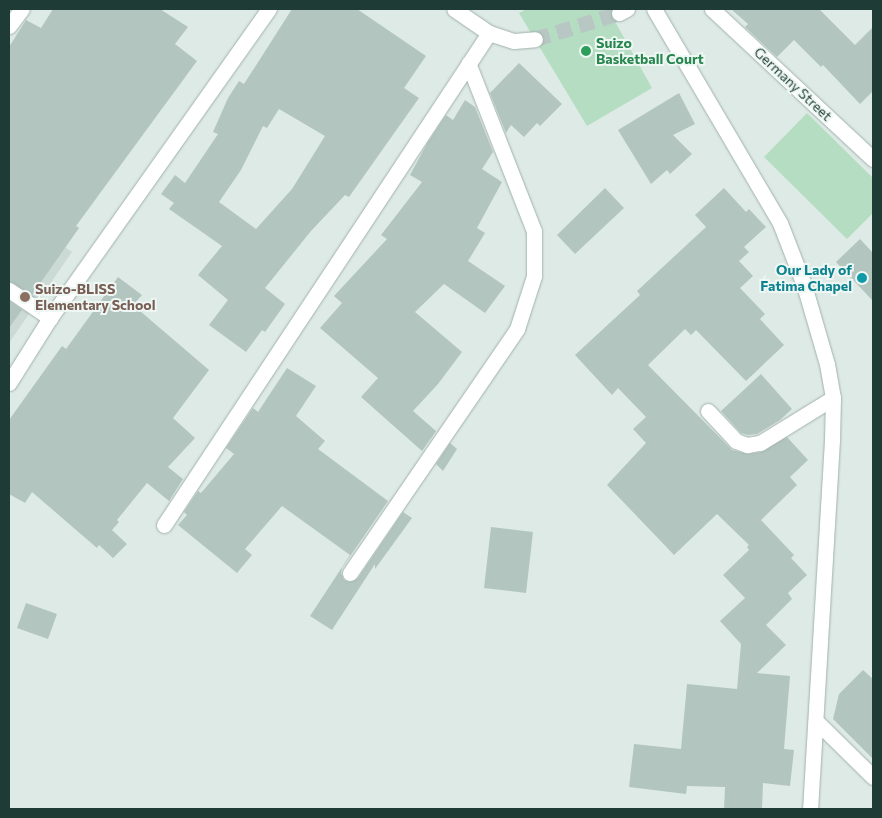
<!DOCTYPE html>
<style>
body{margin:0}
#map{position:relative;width:882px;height:818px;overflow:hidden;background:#deeae6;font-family:Commissioner,sans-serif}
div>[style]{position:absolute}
.built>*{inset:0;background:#ccdad5}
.green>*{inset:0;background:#b5ddc2}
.building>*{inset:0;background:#b3c5bf}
.minor-tunnel>*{height:15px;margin-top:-7.5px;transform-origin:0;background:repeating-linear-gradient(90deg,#b8c7c3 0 15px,transparent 0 23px)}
.roads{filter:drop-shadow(0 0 1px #a1b2ad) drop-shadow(0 0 1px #a1b2ad)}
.minor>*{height:15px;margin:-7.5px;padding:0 7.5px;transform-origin:7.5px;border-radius:7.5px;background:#fff}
.dots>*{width:14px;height:14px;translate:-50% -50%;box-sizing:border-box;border:2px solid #eef7f3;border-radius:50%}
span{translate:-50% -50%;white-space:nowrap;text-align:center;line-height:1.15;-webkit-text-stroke:4px #eef7f3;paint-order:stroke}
.leisure-label{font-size:14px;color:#27864d;font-weight:700}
.left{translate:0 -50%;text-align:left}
.street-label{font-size:14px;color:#1f3b35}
.culture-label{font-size:14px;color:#0d838f;font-weight:700}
.right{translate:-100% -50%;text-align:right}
.education-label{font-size:14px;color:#785e54;font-weight:700}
.frame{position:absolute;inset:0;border:10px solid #1f3b35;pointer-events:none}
</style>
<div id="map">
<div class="built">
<div style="clip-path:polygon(9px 209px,72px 252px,9px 343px)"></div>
</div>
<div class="green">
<div style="clip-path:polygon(527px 9px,608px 9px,652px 88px,587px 126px,519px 13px)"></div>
<div style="clip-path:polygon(807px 113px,873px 178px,873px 213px,847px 239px,764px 157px)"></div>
</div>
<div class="building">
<div style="clip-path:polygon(53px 9px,160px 9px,188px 27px,175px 44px,197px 61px,76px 226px,79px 228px,32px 295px,9px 281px,9px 47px,26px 20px,41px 28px)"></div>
<div style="clip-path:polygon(evenodd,292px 9px,357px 9px,426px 56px,404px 88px,419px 98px,349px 197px,345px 195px,311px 231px,265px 288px,285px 304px,265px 332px,262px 330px,246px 352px,209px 325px,228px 300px,198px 275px,222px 246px,169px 209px,174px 203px,161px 194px,175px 175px,185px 183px,218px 134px,213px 132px,228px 98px,239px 81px,244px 84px,292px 9px,279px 109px,325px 136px,292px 189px,256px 229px,219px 202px,241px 170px,263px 126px,267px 128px,279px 109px)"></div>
<div style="clip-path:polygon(731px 9px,819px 9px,855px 45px,873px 27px,873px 91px,860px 104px,823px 65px,821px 67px,794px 40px,777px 57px,745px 27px,748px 24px)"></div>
<div style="clip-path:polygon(519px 63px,562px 104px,540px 126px,537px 123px,524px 137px,511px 125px,506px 133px,490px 93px)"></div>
<div style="clip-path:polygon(679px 93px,695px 124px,673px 135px,692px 154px,670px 174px,667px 170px,651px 184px,618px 130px)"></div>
<div style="clip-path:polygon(465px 100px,475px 107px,493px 152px,482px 169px,502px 182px,477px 228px,485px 233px,468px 261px,505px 286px,485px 313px,444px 284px,415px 312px,462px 352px,438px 384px,413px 411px,436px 431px,422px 451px,361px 397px,378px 378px,320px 328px,342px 303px,334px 296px,387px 239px,381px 235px,422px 182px,410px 175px,428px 142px,446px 115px,453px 120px)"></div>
<div style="clip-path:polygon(605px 188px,624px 208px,575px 254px,557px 235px)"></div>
<div style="clip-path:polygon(724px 188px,746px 212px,749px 209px,766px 227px,744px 247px,749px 252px,739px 261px,753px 276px,740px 288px,765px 314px,760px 319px,784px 345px,746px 381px,696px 330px,691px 335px,685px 329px,648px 365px,732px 450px,748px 454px,761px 452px,787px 437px,808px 460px,790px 477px,797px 485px,761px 520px,794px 555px,791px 558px,807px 575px,788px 593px,792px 599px,766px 625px,786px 645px,757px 673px,790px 676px,784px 749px,794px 750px,790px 786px,763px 783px,762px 809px,724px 809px,725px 787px,687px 786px,686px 794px,629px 787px,634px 744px,681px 749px,687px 684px,737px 689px,741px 644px,720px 621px,745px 598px,723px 575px,749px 550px,747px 547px,749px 545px,717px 514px,674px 555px,607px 485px,646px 443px,633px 429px,646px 417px,618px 388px,612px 395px,575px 355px,640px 295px,637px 291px,706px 227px,695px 215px)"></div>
<div style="clip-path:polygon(860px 239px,873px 253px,873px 301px,836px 262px)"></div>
<div style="clip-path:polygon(118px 277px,142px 295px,133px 305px,209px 370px,173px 418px,195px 438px,168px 467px,183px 479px,169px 501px,147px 483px,117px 520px,119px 522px,112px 530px,127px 544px,113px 558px,99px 545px,97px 548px,32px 492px,25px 503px,9px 494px,9px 420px,62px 346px,66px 349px)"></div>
<div style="clip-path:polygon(9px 301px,22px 310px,9px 328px)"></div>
<div style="clip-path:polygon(287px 368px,316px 386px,296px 416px,325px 441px,318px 449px,388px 501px,342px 568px,341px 573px,344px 580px,350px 582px,358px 578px,403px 512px,412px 518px,375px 569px,375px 564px,332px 630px,310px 616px,350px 555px,282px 506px,245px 549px,252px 555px,237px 573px,178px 525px,187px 515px,184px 512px,198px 491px,201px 493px,234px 454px,226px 448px,253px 408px,258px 412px)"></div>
<div style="clip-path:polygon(761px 374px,792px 409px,780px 420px,757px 434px,748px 435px,741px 433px,721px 411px)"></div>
<div style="clip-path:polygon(450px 443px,457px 449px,443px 471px,436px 464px)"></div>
<div style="clip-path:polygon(491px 527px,533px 532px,526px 593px,484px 588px)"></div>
<div style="clip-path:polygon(26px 603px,57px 614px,48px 639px,17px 628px)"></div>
<div style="clip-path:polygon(863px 670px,873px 679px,873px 759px,833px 719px,839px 694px)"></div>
</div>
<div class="minor-tunnel">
<div style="left:535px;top:39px;width:88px;rotate:-17.2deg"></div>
</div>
<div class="roads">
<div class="minor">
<div style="left:654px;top:9px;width:248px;rotate:59.5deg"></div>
<div style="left:780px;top:223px;width:66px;rotate:68.8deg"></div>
<div style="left:804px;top:285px;width:82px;rotate:73.8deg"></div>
<div style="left:827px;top:364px;width:35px;rotate:80deg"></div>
<div style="left:833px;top:398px;width:42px;rotate:91.4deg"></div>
<div style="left:832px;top:440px;width:370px;rotate:93.4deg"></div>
<div style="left:712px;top:9px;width:220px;rotate:43deg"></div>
<div style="left:619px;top:13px;width:9px;rotate:-27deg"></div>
<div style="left:9px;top:26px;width:21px;rotate:-53deg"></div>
<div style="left:489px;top:33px;width:26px;rotate:18deg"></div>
<div style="left:514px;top:41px;width:21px;rotate:-5deg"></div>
<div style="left:9px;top:290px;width:50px;rotate:34.3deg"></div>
<div style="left:9px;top:383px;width:77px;rotate:-57.8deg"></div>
<div style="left:50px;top:318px;width:379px;rotate:-54.7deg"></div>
<div style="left:708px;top:411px;width:41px;rotate:47deg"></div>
<div style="left:736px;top:441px;width:12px;rotate:20deg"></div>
<div style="left:747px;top:445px;width:13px;rotate:-9deg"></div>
<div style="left:760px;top:443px;width:86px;rotate:-31.7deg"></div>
<div style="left:164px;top:525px;width:590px;rotate:-56.55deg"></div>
<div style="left:489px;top:33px;width:42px;rotate:-145.6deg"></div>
<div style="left:350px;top:573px;width:296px;rotate:-55.6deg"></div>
<div style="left:517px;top:329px;width:56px;rotate:-72.2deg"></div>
<div style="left:534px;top:276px;width:45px;rotate:-90deg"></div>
<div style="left:534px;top:231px;width:180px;rotate:-111.4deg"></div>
<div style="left:816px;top:721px;width:80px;rotate:44.5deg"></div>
</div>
</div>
<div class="dots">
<div style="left:586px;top:51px;background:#2e9e5b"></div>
<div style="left:862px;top:278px;background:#0f9aa8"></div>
<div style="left:25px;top:297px;background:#8d6e63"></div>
</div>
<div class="leisure-label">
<span class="left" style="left:596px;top:51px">Suizo<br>Basketball Court</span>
</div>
<div class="street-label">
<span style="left:793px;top:84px;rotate:43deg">Germany Street</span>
</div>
<div class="culture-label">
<span class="right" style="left:852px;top:278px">Our Lady of<br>Fatima Chapel</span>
</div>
<div class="education-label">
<span class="left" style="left:35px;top:297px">Suizo-BLISS<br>Elementary School</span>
</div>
<div class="frame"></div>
</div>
